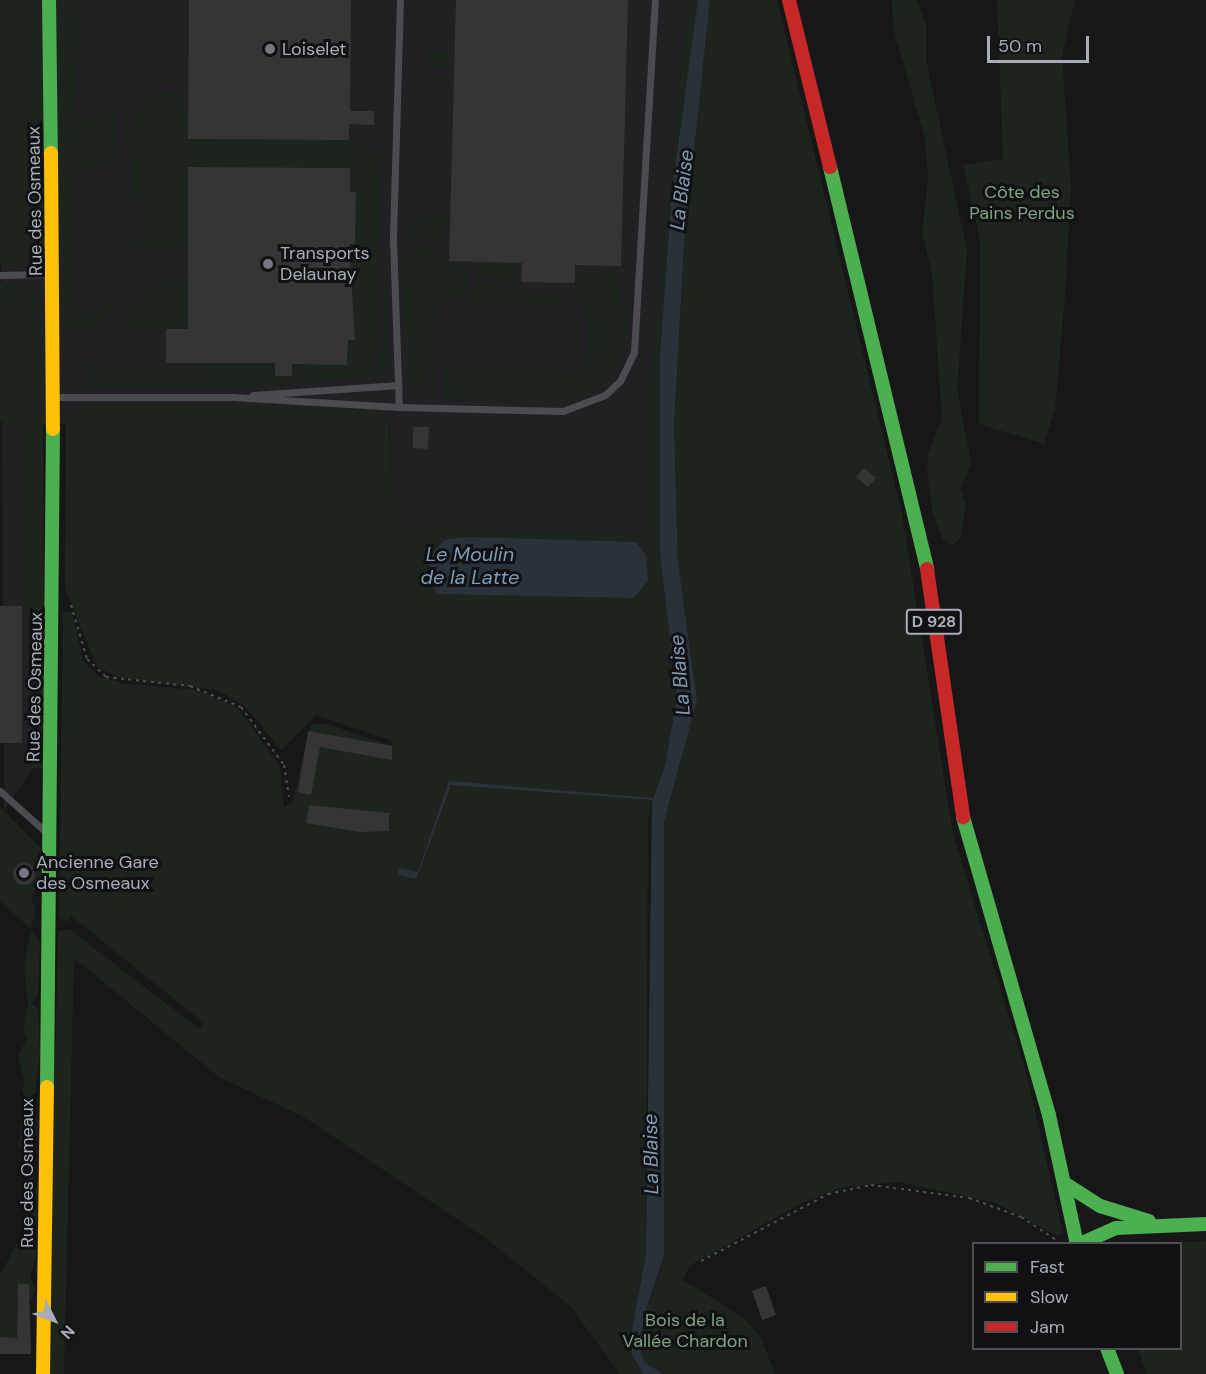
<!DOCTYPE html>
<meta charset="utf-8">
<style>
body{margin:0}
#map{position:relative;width:1206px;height:1374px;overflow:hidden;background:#171717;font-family:"DM Sans",sans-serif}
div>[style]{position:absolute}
.built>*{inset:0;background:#212123}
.green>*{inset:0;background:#1d241e}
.water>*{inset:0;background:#2a3239}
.building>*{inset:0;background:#353536}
.round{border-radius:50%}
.path>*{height:2px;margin-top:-1px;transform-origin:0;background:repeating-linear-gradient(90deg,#4d4e52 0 3px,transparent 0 7.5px)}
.lane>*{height:7px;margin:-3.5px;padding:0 3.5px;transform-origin:3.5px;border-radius:3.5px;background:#4b4c50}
.fast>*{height:14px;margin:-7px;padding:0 7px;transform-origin:7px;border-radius:7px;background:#4caf50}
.slow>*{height:14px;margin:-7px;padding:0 7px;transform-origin:7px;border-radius:7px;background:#ffc107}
.jam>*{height:14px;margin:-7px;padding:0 7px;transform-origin:7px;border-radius:7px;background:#c62828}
.dots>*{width:16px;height:16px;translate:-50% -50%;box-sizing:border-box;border:3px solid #111113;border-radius:50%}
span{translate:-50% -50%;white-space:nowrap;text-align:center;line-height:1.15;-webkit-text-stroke:6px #111113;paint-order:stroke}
.shield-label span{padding:2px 4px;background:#111113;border:2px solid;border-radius:4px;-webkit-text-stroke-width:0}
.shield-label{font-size:16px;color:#a8adb8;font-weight:700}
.poi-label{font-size:18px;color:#a8adb8}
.left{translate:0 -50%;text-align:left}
.park-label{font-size:18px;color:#7fa381}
.street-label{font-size:18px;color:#a8adb8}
.water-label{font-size:20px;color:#7f9bb3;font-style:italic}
.legend{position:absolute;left:972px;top:1242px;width:210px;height:108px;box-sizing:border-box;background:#111113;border:2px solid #4d4f55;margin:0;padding:8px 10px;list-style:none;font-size:18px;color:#a8adb8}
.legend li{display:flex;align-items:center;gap:12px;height:30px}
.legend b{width:30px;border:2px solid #4d4f55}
.north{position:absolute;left:24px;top:1290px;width:60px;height:60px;-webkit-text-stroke:4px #111113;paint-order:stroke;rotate:132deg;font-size:16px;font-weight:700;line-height:24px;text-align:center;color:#a8adb8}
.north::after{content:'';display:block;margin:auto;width:21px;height:27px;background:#a8adb8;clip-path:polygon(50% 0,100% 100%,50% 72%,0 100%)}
.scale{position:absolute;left:987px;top:36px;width:102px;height:27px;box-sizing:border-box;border:3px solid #a8adb8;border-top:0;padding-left:8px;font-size:18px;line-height:21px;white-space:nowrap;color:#a8adb8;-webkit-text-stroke:4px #111113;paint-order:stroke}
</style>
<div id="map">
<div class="built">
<div style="clip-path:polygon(0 0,688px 0,646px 425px,649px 535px,400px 528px,400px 498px,391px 490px,390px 425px,33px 424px,31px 771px,4px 811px)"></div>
</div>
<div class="green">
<div style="clip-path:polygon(0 0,45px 0,44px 234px,34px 253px,15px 265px,0 265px)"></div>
<div style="clip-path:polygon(57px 0,81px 0,74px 122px,85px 116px,97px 123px,115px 107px,116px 156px,74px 177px,74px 316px,85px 309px,87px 319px,113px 302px,113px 307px,104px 324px,82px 333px,62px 324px)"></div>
<div style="clip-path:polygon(386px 0,375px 376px,380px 376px,385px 241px,390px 375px,235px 389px,86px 389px,86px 376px,94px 376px,93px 370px,83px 370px,88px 363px,113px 368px,275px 363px,275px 376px,291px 376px,292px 365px,347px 364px,348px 340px,355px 339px,349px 244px,355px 243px,356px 192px,350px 192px,350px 168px,189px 167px,188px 246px,130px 247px,130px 240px,143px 231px,143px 199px,131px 199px,131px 158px,126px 158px,131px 123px,146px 95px,177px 92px,177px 99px,189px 99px,189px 139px,349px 140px,379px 151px)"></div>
<div style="clip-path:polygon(688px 0,698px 0,694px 56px,672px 191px,660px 353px,660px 554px,677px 697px,665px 766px,653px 798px,450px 782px,418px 873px,397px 875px,418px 879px,451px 785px,652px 800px,648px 820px,646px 1254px,631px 1335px,632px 1354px,643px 1374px,620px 1374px,570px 1306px,487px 1239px,304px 1117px,219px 1077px,74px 958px,64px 1374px,48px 1374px,58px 931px,69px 929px,199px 1029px,204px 1023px,70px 915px,68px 922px,59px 918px,63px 611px,72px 612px,83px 661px,98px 676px,126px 684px,198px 690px,238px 708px,280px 767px,284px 807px,292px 804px,311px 725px,324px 723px,392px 746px,393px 741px,316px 715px,281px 750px,246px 707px,220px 691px,118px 677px,97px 667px,65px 588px,66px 421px,90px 404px,373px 409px,389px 422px,391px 490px,400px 497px,400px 528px,649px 535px,646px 425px)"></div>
<div style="clip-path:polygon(710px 0,777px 0,902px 514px,953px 834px,1027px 1076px,1063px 1234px,1057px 1236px,996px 1203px,900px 1182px,842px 1187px,800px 1204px,689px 1266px,683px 1280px,744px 1318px,761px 1338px,775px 1374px,663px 1374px,644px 1362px,641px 1350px,644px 1315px,664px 1255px,664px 822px,697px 700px,678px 562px,674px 426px,684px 245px)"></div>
<div style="clip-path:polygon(892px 0,917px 0,926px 24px,926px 60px,967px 251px,957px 389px,971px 462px,961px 489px,966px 505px,961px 536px,952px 546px,942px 538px,933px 514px,927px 472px,928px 455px,942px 419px,932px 273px,922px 233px,928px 179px,925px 138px,893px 27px)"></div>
<div style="clip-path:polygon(997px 0,1075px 0,1062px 56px,1071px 186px,1065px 295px,1055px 409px,1044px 444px,979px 424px,980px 239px,963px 165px,1003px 159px)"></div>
<div style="clip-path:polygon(429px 53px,455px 53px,454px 69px,425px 68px)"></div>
<div style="clip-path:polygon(451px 212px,442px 240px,415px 239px,405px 230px,421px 218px)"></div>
<div style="clip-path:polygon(413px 249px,443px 250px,442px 266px,467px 267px,467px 295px,439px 295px,431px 329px,406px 344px,401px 262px)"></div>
<div style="clip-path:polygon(472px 262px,517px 263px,515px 284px,475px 275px)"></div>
<div style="clip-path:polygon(575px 272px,612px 272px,620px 278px,619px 304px,629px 315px,626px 346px,608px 381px,570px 402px,443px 400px,444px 359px,448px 368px,578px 371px,587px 356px,588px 318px,583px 304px,573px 307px,579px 292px)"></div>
<div style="clip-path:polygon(174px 277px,188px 281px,188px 329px,129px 329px,130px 304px)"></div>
<div style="clip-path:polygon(474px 279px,566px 300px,569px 307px,470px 302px)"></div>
<div style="clip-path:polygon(0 282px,32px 289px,43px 322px,44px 768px,31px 768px,32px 607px,22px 606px,22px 422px,0 422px)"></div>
<div style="clip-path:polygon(431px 332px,429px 386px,417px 387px,411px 380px,406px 347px)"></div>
<div style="clip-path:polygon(0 807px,44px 851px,44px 869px,31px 900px,36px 906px,31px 929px,40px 943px,38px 995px,32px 1003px,38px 1010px,40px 1053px,33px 1109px,38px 1118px,33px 1181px,38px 1190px,36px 1256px,30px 1277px,36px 1290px,31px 1299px,17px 1301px,17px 1338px,0 1337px,0 1275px,25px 1229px,28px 1170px,19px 1145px,24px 1080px,18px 1056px,27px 1038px,23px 1029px,28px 1004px,24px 966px,31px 929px,0 901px)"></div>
<div style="clip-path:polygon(1206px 1241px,1206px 1374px,1147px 1374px,1138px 1349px,1180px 1348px,1180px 1244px,1156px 1243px)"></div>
</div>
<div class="water">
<div style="clip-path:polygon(698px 0,710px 0,684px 245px,674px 426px,678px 562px,697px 700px,664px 822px,664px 1255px,644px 1315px,641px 1350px,644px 1362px,663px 1374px,643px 1374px,632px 1354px,631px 1335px,646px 1254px,652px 800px,451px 785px,417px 879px,397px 875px,399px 868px,418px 872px,449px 781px,653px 798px,665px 766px,677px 697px,660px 554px,660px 353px,672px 191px)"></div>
<div style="clip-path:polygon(466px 537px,636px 542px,646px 555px,648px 581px,634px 598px,437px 594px,429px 566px,433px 552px,445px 540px)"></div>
</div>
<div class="building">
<div style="clip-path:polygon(189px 0,351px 0,350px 111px,374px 111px,374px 125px,349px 124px,349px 140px,188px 139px)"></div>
<div style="clip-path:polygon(456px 0,628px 0,621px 266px,575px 265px,575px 283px,521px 282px,522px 263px,449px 261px)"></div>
<div style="clip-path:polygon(188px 167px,350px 168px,350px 192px,356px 192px,355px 244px,349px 244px,355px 340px,348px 340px,347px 365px,292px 364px,292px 376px,275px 376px,275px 363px,166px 363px,166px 329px,188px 329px)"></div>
<div style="clip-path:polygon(413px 427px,429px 427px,428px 449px,413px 448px)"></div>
<div style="clip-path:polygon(864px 468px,876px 478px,868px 487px,856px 477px)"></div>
<div style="clip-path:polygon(0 606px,22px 606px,22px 743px,0 743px)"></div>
<div style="clip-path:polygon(308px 731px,392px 746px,392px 760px,320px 747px,311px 795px,298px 792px)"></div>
<div style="clip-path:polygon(309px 805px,389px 813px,389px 831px,359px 832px,306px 823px)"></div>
<div class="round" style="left:13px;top:863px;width:22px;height:22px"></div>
<div style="clip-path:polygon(18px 1284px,29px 1284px,31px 1354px,0 1354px,0 1337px,17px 1338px)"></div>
<div style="clip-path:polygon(766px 1286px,776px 1315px,762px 1320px,752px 1291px)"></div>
</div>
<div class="path">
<div style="left:71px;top:605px;width:56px;rotate:73.5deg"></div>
<div style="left:87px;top:659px;width:26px;rotate:43deg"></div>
<div style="left:106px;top:677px;width:84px;rotate:6.1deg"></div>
<div style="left:190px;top:686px;width:55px;rotate:22.4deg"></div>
<div style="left:241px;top:707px;width:72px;rotate:53.4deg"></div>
<div style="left:284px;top:765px;width:32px;rotate:81deg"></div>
<div style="left:22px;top:1241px;width:8px;rotate:-7deg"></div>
<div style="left:701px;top:1261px;width:144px;rotate:-27.8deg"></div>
<div style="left:828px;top:1194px;width:44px;rotate:-11.8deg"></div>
<div style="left:871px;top:1185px;width:99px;rotate:7.6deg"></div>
<div style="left:969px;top:1198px;width:55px;rotate:20.1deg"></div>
<div style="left:1021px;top:1217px;width:44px;rotate:33deg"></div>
</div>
<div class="lane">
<div style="left:400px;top:0;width:239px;rotate:91.7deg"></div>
<div style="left:393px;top:239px;width:168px;rotate:88deg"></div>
<div style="left:399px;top:407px;width:164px;rotate:1.4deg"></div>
<div style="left:563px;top:411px;width:45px;rotate:-20.9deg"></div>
<div style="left:605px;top:395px;width:21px;rotate:-43deg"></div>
<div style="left:620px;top:381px;width:32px;rotate:-64deg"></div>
<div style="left:634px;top:352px;width:353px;rotate:-86.6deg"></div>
<div style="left:0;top:275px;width:49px;rotate:-1.2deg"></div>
<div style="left:253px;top:395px;width:146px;rotate:-3.9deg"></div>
<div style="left:55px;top:397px;width:177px"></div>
<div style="left:232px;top:397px;width:167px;rotate:3.4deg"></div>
<div style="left:0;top:791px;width:63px;rotate:41.8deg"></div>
</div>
<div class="fast">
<div style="left:49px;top:0;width:153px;rotate:89.3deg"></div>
<div style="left:830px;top:167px;width:414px;rotate:76.4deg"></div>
<div style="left:963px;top:817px;width:310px;rotate:73.9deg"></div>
<div style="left:1049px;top:1115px;width:132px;rotate:77.8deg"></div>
<div style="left:47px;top:1087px;width:658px;rotate:-89.48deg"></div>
<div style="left:1064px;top:1183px;width:43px;rotate:32.6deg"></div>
<div style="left:1100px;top:1206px;width:51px;rotate:17deg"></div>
<div style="left:1080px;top:1244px;width:39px;rotate:-24deg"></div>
<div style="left:1116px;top:1228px;width:90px;rotate:-2.5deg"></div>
<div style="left:1107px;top:1348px;width:28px;rotate:69deg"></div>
</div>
<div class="slow">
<div style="left:51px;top:153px;width:276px;rotate:89.6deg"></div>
<div style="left:43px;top:1374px;width:287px;rotate:-89.2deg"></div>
</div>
<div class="jam">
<div style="left:789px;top:0;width:172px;rotate:76.2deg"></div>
<div style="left:927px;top:569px;width:251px;rotate:81.7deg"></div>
</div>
<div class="dots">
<div style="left:270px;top:49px;background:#757880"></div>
<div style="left:268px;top:264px;background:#757880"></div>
<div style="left:24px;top:873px;background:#757880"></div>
</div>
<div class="shield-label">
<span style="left:934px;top:622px">D 928</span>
</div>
<div class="poi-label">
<span class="left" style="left:282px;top:49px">Loiselet</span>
<span class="left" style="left:280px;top:264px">Transports<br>Delaunay</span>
<span class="left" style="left:36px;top:873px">Ancienne Gare<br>des Osmeaux</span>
</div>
<div class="park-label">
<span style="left:1022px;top:203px">Côte des<br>Pains Perdus</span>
<span style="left:685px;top:1331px">Bois de la<br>Vallée Chardon</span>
</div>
<div class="street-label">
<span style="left:35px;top:201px;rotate:-91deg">Rue des Osmeaux</span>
<span style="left:35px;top:687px;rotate:-89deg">Rue des Osmeaux</span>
<span style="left:27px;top:1173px;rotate:-90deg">Rue des Osmeaux</span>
</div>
<div class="water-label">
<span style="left:682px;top:190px;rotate:-83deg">La Blaise</span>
<span style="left:470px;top:566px">Le Moulin<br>de la Latte</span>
<span style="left:680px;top:675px;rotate:-95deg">La Blaise</span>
<span style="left:651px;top:1154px;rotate:-91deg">La Blaise</span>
</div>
<ul class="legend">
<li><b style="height:8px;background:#4caf50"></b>Fast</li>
<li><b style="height:8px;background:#ffc107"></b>Slow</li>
<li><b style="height:8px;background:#c62828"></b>Jam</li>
</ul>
<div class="north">N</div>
<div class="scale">50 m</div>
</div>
